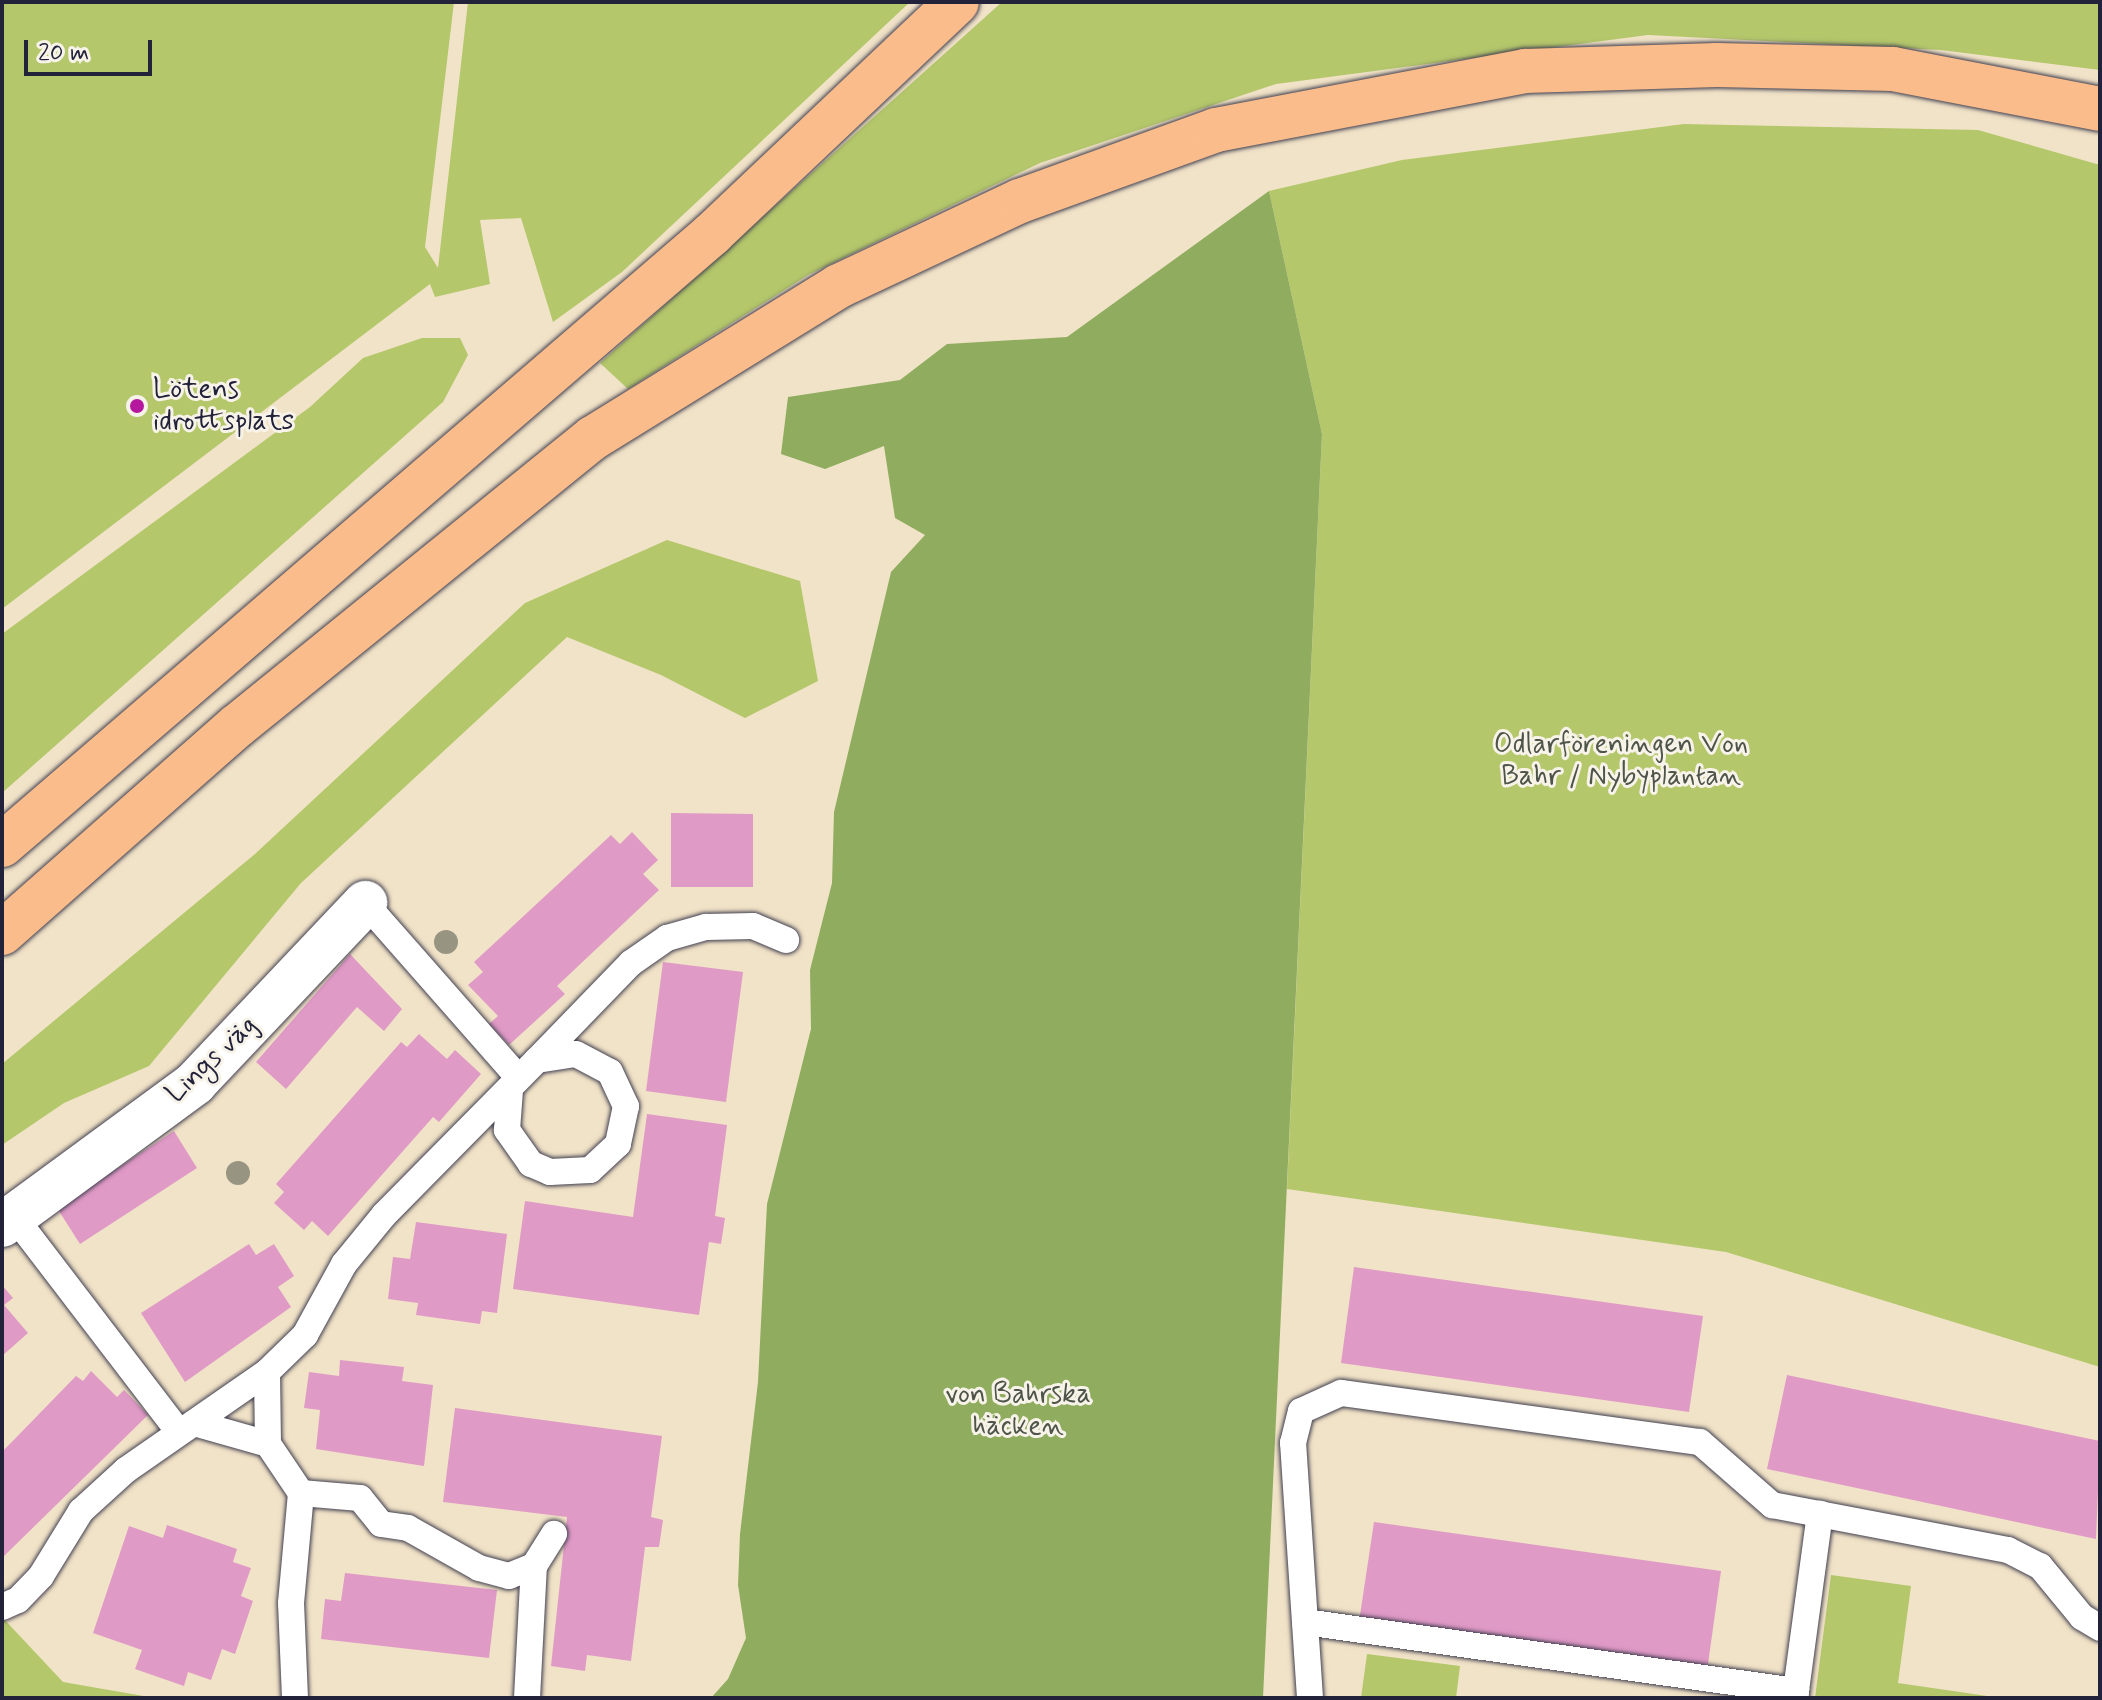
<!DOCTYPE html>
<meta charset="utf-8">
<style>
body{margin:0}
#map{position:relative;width:2102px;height:1700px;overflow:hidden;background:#f1e3c7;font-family:Mynerve,sans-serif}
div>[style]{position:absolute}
.green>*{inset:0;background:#b4c76b}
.forest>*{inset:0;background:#8fac5f}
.building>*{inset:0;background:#e09ac6}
.roads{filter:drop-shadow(0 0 2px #413f50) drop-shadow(0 0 2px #413f50)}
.service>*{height:26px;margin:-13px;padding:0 13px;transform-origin:13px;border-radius:13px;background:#fff}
.minor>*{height:44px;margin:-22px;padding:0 22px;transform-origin:22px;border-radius:22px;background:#fff}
.primary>*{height:44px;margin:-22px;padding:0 22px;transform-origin:22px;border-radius:22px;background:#fabc8b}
.trees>*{width:24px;height:24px;margin:-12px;border-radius:50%;background:#979482}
.dots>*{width:22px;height:22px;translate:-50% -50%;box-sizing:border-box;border:4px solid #f7f3e8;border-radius:50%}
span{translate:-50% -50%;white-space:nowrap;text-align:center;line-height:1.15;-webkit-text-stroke:6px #f7f3e8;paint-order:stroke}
.poi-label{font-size:28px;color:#22223b}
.left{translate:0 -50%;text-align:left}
.park-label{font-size:28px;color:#4e5449}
.street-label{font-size:28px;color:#22223b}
.frame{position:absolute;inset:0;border:4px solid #22223b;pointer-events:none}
.scale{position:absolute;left:24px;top:40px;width:128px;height:36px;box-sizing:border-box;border:4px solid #22223b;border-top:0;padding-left:10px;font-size:24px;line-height:28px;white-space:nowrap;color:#22223b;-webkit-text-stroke:6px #f7f3e8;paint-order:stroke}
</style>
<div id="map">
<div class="green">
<div style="clip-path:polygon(2px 2px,454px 2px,425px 247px,438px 268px,468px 2px,910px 2px,622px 272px,553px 322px,521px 218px,480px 220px,490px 284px,435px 297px,430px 284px,2px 609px)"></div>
<div style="clip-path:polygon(1002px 2px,2100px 2px,2100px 70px,1941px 50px,1648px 35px,1276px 84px,1040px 163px,808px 275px,628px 389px,600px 363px)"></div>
<div style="clip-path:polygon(1684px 124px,1978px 130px,2100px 165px,2100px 1367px,1726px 1252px,1287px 1189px,1322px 434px,1269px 191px,1402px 160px)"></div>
<div style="clip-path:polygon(422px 338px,460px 338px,468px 355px,443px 402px,2px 793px,2px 634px,310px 407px,363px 358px)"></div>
<div style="clip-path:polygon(667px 540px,800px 581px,818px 681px,745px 718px,661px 675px,567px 637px,301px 883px,149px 1066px,64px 1103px,2px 1145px,2px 1064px,255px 854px,525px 603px)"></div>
<div style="clip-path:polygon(1831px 1575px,1911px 1586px,1898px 1683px,2001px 1698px,1815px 1698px)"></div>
<div style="clip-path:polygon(2px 1617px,63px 1682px,155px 1698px,2px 1698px)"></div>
<div style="clip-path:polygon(1367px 1654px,1460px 1666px,1456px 1698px,1361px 1698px)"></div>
</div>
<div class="forest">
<div style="clip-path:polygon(1269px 191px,1322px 434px,1263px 1698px,711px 1698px,728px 1679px,746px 1638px,738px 1585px,740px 1534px,758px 1382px,767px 1204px,811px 1029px,810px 970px,832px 883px,834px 812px,891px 572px,925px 535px,895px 518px,884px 446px,825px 469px,781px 454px,788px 397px,900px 380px,947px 344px,1067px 337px)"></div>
</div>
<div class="building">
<div style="clip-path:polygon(671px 813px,753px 814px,753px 887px,671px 887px)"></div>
<div style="clip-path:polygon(632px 832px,658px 860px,643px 874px,659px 890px,557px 986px,565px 994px,509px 1045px,489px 1024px,498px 1016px,468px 985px,483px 972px,474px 962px,611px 835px,620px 844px)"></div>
<div style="clip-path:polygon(350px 954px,402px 1009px,384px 1031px,357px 1007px,286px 1089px,256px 1062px)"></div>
<div style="clip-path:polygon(663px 962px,743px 972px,726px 1102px,646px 1091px)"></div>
<div style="clip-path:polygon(419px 1034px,447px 1059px,455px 1050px,481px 1074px,439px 1122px,433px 1117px,328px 1236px,312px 1221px,304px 1230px,274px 1203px,284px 1192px,276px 1184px,401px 1042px,407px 1047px)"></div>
<div style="clip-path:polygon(647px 1114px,727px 1125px,715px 1216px,725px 1218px,721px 1244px,709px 1242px,699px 1315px,513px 1289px,525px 1201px,633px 1217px)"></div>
<div style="clip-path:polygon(174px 1131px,197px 1168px,80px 1244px,57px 1208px)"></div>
<div style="clip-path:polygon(416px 1222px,507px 1234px,497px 1313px,482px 1311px,480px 1324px,416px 1315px,418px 1303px,388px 1299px,393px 1257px,410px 1259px)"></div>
<div style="clip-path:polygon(249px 1244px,256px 1255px,274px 1244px,294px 1276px,278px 1287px,291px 1307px,185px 1382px,141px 1313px)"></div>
<div style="clip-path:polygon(1354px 1267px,1703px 1316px,1689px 1412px,1341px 1363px)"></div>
<div style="clip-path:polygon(2px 1285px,13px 1298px,4px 1305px,28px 1333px,2px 1356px)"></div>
<div style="clip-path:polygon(340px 1360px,404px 1367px,402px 1381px,433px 1385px,424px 1466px,316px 1449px,320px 1410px,304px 1408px,309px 1372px,339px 1376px)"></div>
<div style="clip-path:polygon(91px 1371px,117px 1397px,124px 1390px,148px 1415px,2px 1558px,2px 1452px,76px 1376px,83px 1381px)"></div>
<div style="clip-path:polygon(1787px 1375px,2100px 1441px,2096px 1539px,1767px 1469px)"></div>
<div style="clip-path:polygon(455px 1408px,662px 1436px,651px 1517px,663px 1520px,659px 1547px,645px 1547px,631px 1661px,587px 1655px,585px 1671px,551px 1666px,567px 1517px,443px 1502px)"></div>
<div style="clip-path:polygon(1374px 1522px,1721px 1571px,1707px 1671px,1359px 1622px)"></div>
<div style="clip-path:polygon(167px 1525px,237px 1549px,233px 1562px,251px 1568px,241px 1596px,253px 1601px,235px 1654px,222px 1649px,211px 1680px,188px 1672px,184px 1686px,135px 1669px,142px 1650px,93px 1633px,129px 1526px,163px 1538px)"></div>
<div style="clip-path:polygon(345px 1573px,497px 1590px,489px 1658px,321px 1639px,325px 1599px,341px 1601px)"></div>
</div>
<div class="roads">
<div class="service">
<div style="left:365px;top:903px;width:232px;rotate:48.7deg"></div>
<div style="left:537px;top:1060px;width:135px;rotate:-45.9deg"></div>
<div style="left:631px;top:963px;width:44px;rotate:-34.8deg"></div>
<div style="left:667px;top:938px;width:41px;rotate:-15.8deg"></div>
<div style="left:706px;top:927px;width:47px;rotate:-1.2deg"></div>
<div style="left:753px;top:926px;width:36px;rotate:23deg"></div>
<div style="left:13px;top:1215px;width:273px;rotate:52.6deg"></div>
<div style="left:267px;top:1372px;width:72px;rotate:89.2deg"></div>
<div style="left:268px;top:1444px;width:59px;rotate:56deg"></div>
<div style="left:301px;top:1493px;width:59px;rotate:4.8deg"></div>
<div style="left:360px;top:1498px;width:33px;rotate:51deg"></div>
<div style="left:381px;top:1524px;width:27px;rotate:8deg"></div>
<div style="left:408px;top:1528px;width:81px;rotate:29.4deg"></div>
<div style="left:479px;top:1568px;width:31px;rotate:15deg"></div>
<div style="left:509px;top:1576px;width:27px;rotate:-22deg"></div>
<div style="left:534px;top:1566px;width:38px;rotate:-58deg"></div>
<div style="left:194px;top:1423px;width:77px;rotate:15.8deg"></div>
<div style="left:2px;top:1607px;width:17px;rotate:-24deg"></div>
<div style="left:18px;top:1600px;width:33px;rotate:-46deg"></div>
<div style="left:41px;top:1576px;width:76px;rotate:-58.4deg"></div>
<div style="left:81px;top:1511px;width:61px;rotate:-42.3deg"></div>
<div style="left:126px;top:1470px;width:172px;rotate:-34.8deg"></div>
<div style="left:267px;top:1372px;width:53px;rotate:-44.2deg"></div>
<div style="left:305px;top:1335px;width:81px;rotate:-61.2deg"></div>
<div style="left:344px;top:1264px;width:63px;rotate:-50.8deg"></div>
<div style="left:384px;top:1215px;width:218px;rotate:-45.4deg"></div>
<div style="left:537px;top:1060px;width:39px;rotate:-9deg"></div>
<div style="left:576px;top:1054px;width:38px;rotate:28deg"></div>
<div style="left:610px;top:1072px;width:38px;rotate:65deg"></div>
<div style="left:626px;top:1106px;width:39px;rotate:102deg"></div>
<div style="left:618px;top:1144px;width:38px;rotate:137deg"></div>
<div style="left:590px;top:1170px;width:40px;rotate:177.1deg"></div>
<div style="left:550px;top:1172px;width:21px;rotate:-157deg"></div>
<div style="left:531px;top:1164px;width:42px;rotate:-125.2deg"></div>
<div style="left:507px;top:1130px;width:40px;rotate:-85.7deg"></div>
<div style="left:1305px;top:1622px;width:496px;rotate:8deg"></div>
<div style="left:295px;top:1698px;width:95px;rotate:-92.4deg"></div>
<div style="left:291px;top:1603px;width:110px;rotate:-84.8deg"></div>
<div style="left:527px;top:1698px;width:132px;rotate:-87deg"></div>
<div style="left:1310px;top:1698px;width:256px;rotate:-93.8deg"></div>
<div style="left:1293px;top:1443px;width:33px;rotate:-76deg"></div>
<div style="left:1301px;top:1411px;width:44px;rotate:-24.2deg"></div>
<div style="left:1341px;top:1393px;width:362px;rotate:7.8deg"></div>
<div style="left:1700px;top:1442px;width:96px;rotate:41.2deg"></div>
<div style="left:1772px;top:1505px;width:240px;rotate:10.8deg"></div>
<div style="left:2008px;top:1550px;width:36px;rotate:27deg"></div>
<div style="left:2040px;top:1566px;width:66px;rotate:50.5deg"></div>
<div style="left:2082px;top:1617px;width:21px;rotate:31deg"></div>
<div style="left:1795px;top:1698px;width:186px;rotate:-82.3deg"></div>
</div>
<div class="minor">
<div style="left:2px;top:1225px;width:240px;rotate:-36.3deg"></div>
<div style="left:195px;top:1083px;width:248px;rotate:-46.6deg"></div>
</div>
<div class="primary">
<div style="left:2px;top:845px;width:937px;rotate:-40.71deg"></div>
<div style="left:712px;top:234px;width:337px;rotate:-43.4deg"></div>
<div style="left:2px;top:933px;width:313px;rotate:-41.4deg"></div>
<div style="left:237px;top:726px;width:458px;rotate:-39deg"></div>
<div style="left:593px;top:438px;width:289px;rotate:-31.7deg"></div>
<div style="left:839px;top:286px;width:200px;rotate:-25.2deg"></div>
<div style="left:1020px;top:201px;width:208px;rotate:-19.9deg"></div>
<div style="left:1216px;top:130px;width:315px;rotate:-10.8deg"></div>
<div style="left:1525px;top:71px;width:192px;rotate:-1.8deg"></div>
<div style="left:1717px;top:65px;width:176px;rotate:1.3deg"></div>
<div style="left:1893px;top:69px;width:211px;rotate:10.9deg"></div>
</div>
</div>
<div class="trees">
<div style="left:446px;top:942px"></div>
<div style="left:238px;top:1173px"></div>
</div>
<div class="dots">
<div style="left:137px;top:406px;background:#b5179e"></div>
</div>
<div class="poi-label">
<span class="left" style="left:153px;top:406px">Lötens<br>idrottsplats</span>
</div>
<div class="park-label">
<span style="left:1621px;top:761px">Odlarföreningen Von<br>Bahr / Nybyplantan</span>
<span style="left:1018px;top:1411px">von Bahrska<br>häcken</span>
</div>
<div class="street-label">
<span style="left:212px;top:1060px;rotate:-43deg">Lings väg</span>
</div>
<div class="frame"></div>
<div class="scale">20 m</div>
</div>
